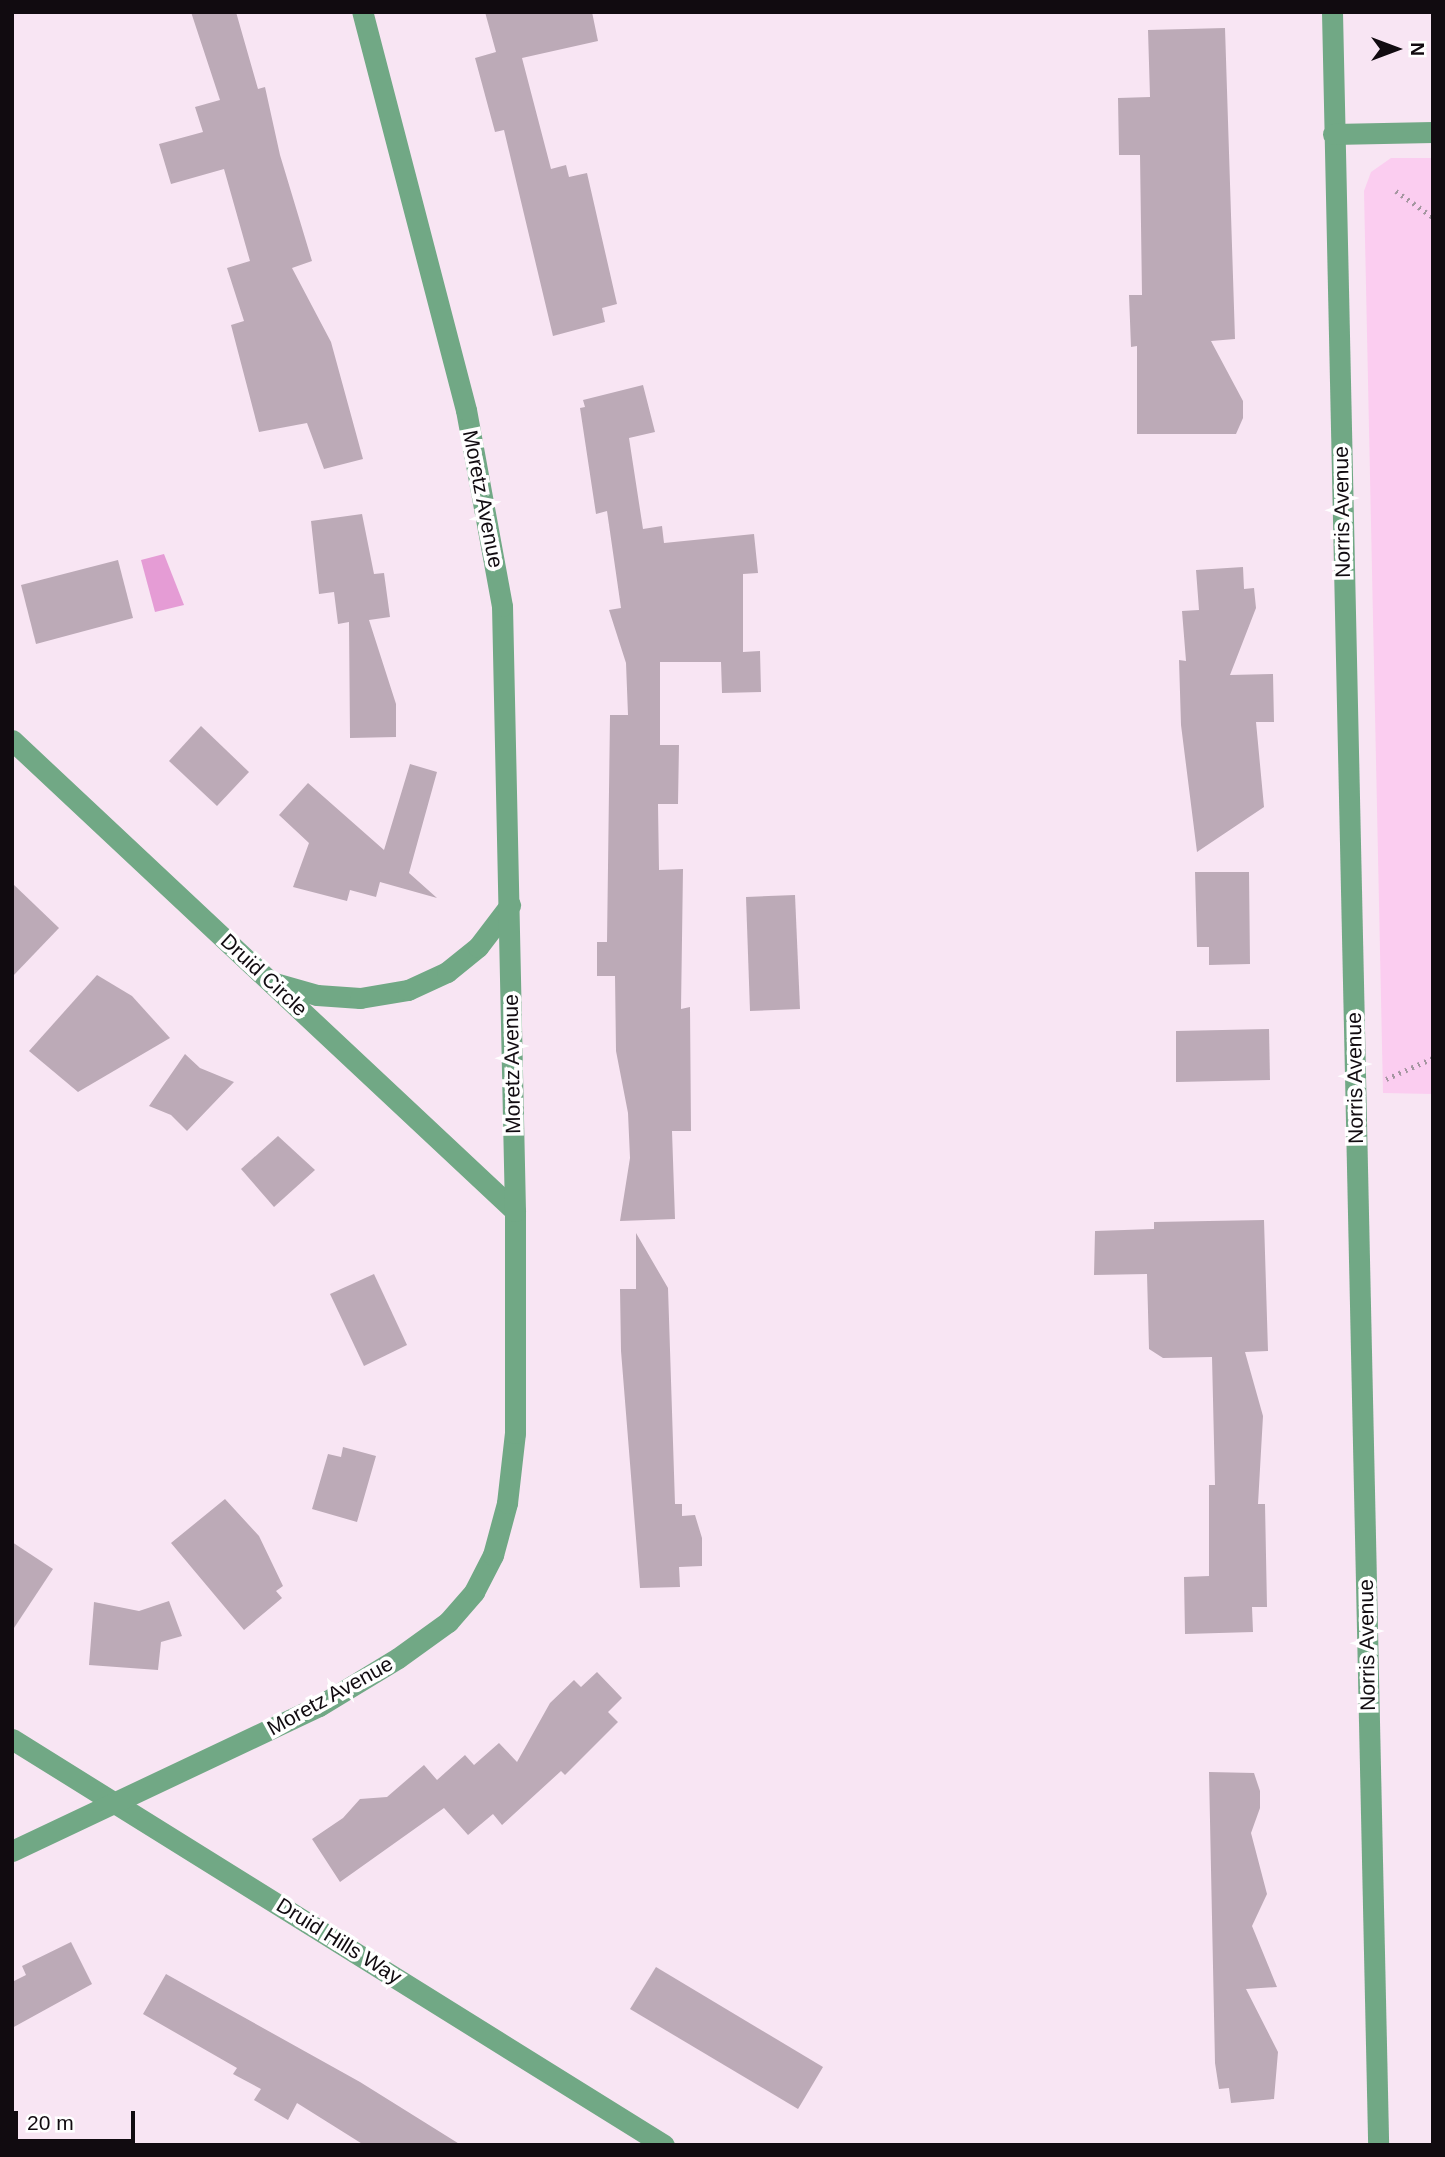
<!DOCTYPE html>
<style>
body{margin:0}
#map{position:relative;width:1445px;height:2157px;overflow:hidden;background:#f8e5f3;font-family:Arial,sans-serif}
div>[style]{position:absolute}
.green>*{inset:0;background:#fbcdf0}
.water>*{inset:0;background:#e59cd5}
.building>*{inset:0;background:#bcaab7}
.path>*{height:4.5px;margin-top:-2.25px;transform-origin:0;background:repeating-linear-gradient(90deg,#a496a0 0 2px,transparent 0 7px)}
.minor>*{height:21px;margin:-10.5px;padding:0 10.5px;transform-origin:10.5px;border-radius:10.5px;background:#71a885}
span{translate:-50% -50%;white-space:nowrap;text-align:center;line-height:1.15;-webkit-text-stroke:7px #fff;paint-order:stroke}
.street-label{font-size:21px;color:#110b10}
.frame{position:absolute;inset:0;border:14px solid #110b10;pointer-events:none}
.north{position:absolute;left:1361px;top:14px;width:70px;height:70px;-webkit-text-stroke:5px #fff;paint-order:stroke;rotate:90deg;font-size:19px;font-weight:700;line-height:28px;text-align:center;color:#110b10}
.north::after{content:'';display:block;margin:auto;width:24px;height:32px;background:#110b10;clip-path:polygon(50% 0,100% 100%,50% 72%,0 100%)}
.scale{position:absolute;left:14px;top:2111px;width:121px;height:32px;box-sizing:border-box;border:4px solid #110b10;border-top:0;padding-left:9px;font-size:21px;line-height:24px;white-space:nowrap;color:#110b10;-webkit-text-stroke:5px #fff;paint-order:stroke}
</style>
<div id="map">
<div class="green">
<div style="clip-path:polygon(1391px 158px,1433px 158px,1433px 1094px,1383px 1093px,1364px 191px,1371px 172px)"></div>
</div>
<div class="water">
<div style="clip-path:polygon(164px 554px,184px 605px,155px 612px,141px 560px)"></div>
</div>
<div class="building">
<div style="clip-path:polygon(191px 12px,236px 12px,258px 89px,265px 87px,280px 155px,312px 261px,292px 268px,331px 342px,363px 459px,324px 469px,307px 423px,259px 432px,231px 325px,244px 321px,227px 268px,250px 261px,224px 169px,171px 184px,159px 144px,203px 132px,195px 107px,220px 100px)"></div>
<div style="clip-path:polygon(485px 12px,592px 12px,598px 41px,522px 58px,551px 169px,566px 165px,569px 177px,587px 173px,617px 304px,602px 308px,605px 322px,553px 336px,504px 130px,495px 132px,475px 58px,496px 52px)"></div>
<div style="clip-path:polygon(1225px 28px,1235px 339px,1211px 341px,1243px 401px,1243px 418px,1236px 434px,1137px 434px,1137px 346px,1131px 347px,1129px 295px,1142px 295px,1140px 155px,1119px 155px,1118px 98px,1150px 97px,1148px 30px)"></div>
<div style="clip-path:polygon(643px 385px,655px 432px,629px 438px,643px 529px,662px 526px,664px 543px,754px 534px,758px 573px,743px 574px,743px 652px,760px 651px,761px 692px,722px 693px,721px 662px,660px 662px,660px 745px,679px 745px,678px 804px,658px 804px,659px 870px,683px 869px,681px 1009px,690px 1007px,691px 1131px,672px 1131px,675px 1219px,620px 1221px,630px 1158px,628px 1113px,616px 1051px,615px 976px,597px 976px,597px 942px,607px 942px,610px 715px,628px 715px,626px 663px,609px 610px,621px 608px,607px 511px,596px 514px,580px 408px,585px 407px,583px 400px)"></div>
<div style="clip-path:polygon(362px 514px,374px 574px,384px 573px,390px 617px,369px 620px,396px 704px,396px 737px,350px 738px,349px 622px,338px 624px,334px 592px,319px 594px,311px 521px)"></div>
<div style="clip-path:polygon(118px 560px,133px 618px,36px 644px,21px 585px)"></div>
<div style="clip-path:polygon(1243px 567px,1244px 589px,1254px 588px,1256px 608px,1230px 675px,1273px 674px,1274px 722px,1256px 722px,1264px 807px,1197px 852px,1181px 725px,1179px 660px,1186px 661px,1182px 611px,1199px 610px,1196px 570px)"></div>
<div style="clip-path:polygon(201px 726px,249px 772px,217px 806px,169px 761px)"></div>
<div style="clip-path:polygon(410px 764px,437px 772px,409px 873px,437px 898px,380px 882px,376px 897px,350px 890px,347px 901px,293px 887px,309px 843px,279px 815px,308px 783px,384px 850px)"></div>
<div style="clip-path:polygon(1195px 872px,1249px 872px,1250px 964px,1209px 965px,1209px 947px,1197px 947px)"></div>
<div style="clip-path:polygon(12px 883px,59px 928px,12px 977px)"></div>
<div style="clip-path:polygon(795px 895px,800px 1009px,750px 1011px,746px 897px)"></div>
<div style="clip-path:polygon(97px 975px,132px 996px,170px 1038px,78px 1092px,29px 1051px)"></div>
<div style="clip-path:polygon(1269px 1029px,1270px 1080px,1176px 1082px,1176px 1031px)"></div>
<div style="clip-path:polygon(185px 1054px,200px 1068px,234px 1082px,187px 1131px,171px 1115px,149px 1106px)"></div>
<div style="clip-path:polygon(278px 1136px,315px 1170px,274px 1207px,241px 1169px)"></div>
<div style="clip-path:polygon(1264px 1220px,1268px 1351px,1245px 1352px,1263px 1416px,1258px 1504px,1265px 1504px,1267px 1607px,1252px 1607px,1253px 1632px,1185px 1634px,1184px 1577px,1209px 1576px,1209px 1485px,1215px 1485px,1212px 1357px,1163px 1358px,1149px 1349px,1147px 1274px,1094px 1275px,1095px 1231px,1154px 1229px,1154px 1222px)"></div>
<div style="clip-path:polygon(636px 1233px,668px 1288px,675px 1504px,682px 1504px,682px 1516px,695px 1515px,702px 1538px,702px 1566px,679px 1567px,680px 1587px,640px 1588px,621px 1351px,620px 1289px,636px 1289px)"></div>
<div style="clip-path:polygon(374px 1274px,407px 1345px,364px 1366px,330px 1294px)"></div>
<div style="clip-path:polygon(343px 1447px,376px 1456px,357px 1522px,312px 1509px,328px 1454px,341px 1457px)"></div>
<div style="clip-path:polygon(225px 1499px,259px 1536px,283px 1586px,276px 1591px,282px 1598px,244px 1630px,171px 1543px)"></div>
<div style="clip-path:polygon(12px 1542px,53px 1569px,12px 1631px)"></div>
<div style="clip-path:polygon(169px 1601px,182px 1636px,161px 1642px,158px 1670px,89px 1665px,94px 1602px,139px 1611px)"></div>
<div style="clip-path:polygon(597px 1672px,622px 1698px,608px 1712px,618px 1722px,565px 1775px,561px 1771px,502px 1825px,493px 1814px,468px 1835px,444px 1808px,340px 1882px,312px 1839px,343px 1818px,360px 1799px,387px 1797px,424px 1765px,437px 1780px,465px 1755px,474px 1765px,499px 1743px,517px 1762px,550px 1703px,574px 1680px,581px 1687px)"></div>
<div style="clip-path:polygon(1209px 1772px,1254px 1773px,1260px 1791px,1260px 1808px,1251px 1833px,1267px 1894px,1252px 1926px,1277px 1987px,1246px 1989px,1278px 2052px,1274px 2099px,1231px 2103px,1229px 2088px,1219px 2089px,1215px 2063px)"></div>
<div style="clip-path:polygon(71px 1942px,92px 1984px,12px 2028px,12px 1982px,26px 1975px,22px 1966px)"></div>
<div style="clip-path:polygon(656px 1967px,823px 2067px,798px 2109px,630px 2009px)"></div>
<div style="clip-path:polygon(166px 1974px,360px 2082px,461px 2145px,364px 2145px,297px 2103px,288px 2120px,254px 2100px,261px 2089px,233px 2074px,237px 2068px,143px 2014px)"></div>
</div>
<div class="path">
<div style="left:1396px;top:191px;width:45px;rotate:35.1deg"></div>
<div style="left:1386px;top:1079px;width:51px;rotate:-24.1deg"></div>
</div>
<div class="minor">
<div style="left:1332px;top:12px;width:2133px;rotate:88.76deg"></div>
<div style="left:1333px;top:134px;width:100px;rotate:-1.1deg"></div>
<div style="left:12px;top:740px;width:689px;rotate:43.12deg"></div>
<div style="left:275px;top:983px;width:44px;rotate:15.9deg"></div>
<div style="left:317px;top:995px;width:43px;rotate:4deg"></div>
<div style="left:360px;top:998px;width:49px;rotate:-9.5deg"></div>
<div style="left:408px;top:990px;width:43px;rotate:-24.8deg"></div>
<div style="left:447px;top:972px;width:40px;rotate:-39deg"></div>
<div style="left:478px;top:947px;width:53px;rotate:-52.7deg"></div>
<div style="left:12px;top:1739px;width:768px;rotate:31.91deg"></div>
<div style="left:12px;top:1851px;width:340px;rotate:-25.3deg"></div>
<div style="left:319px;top:1706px;width:92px;rotate:-31.3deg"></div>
<div style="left:398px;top:1658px;width:62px;rotate:-35.8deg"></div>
<div style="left:448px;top:1622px;width:40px;rotate:-49deg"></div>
<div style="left:474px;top:1592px;width:42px;rotate:-62.8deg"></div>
<div style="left:493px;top:1555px;width:54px;rotate:-74.9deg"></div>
<div style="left:507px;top:1503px;width:70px;rotate:-83.5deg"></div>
<div style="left:515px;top:1433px;width:222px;rotate:-90deg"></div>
<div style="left:515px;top:1211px;width:605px;rotate:-91.23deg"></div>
<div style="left:502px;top:606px;width:199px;rotate:-100.4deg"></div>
<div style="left:466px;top:410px;width:411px;rotate:-104.6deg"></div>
</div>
<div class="street-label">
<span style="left:483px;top:499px;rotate:79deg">Moretz Avenue</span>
<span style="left:1342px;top:512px;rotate:-91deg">Norris Avenue</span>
<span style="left:264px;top:975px;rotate:43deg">Druid Circle</span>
<span style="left:512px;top:1064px;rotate:-91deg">Moretz Avenue</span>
<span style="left:1355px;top:1078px;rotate:-91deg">Norris Avenue</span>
<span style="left:1367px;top:1645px;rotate:-91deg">Norris Avenue</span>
<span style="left:330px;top:1696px;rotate:-29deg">Moretz Avenue</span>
<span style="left:339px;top:1941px;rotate:32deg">Druid Hills Way</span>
</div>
<div class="frame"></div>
<div class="north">N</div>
<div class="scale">20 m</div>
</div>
